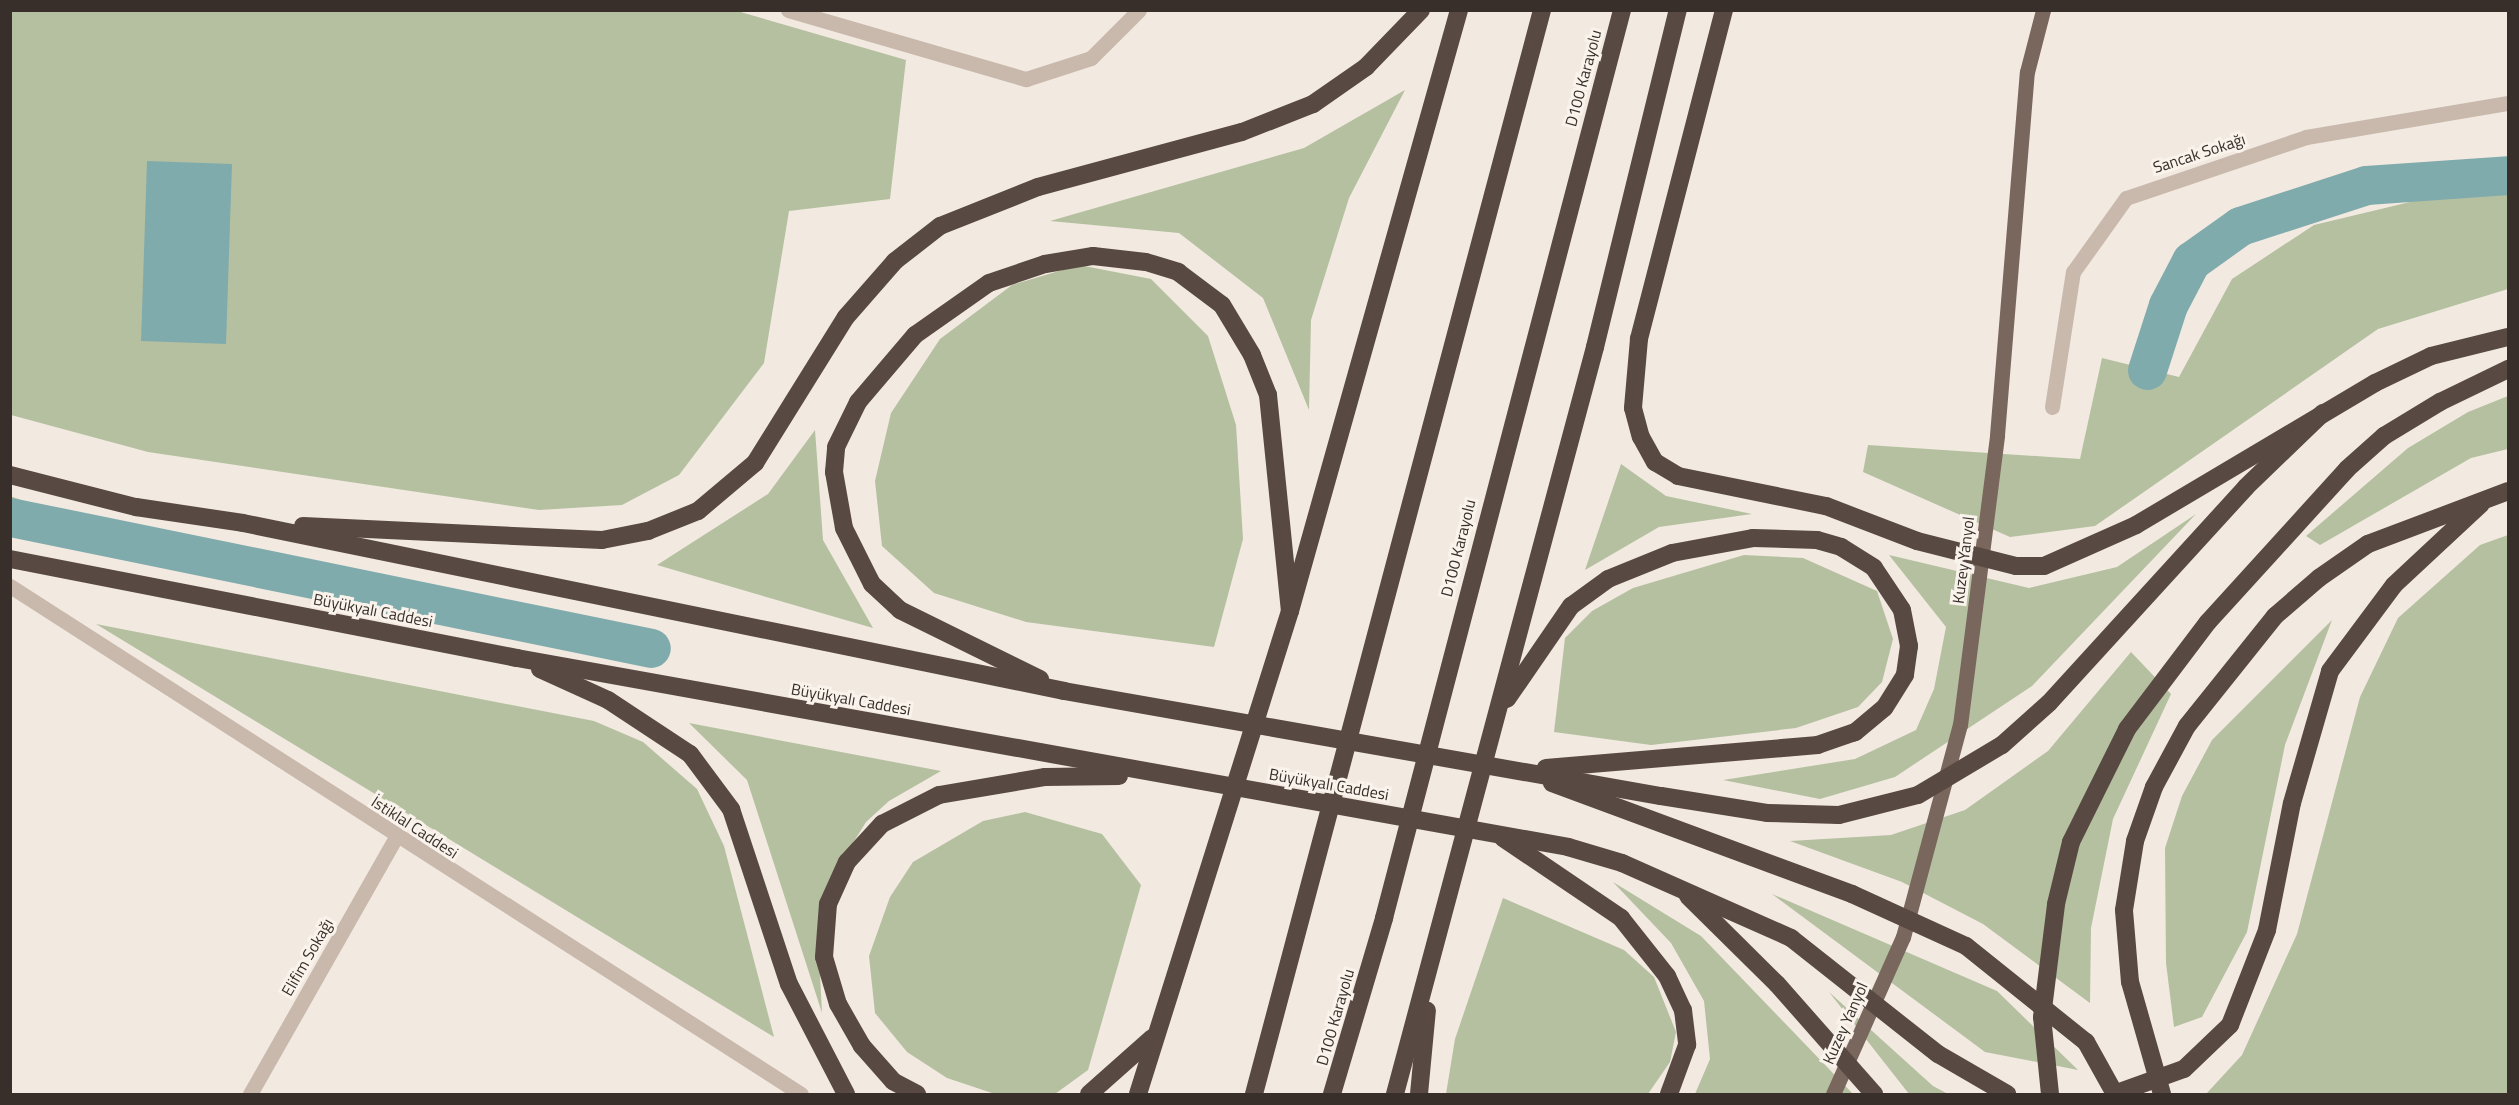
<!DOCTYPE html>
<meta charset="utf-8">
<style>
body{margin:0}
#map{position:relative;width:2519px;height:1105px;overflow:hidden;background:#f2e9e0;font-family:"Titillium Web",sans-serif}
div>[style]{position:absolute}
.green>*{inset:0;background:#b5c0a0}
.water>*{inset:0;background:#80abad}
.canal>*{height:39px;margin:-19.5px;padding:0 19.5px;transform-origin:19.5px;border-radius:19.5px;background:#80abad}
.minor>*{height:15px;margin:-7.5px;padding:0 7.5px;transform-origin:7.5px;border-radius:7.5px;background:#c9b9ac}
.major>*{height:15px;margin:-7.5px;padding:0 7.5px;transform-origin:7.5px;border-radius:7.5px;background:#79665c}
.highway>*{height:18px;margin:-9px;padding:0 9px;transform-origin:9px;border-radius:9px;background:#584942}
span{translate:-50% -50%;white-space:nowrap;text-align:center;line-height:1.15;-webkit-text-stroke:6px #f9f3ec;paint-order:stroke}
.street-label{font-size:16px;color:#382f2a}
.frame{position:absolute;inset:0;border:12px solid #382f2a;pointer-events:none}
</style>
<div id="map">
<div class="green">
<div style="clip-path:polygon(10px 11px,737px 11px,906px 60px,890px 199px,789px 211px,764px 363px,679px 475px,622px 505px,539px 510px,148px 452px,11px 415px)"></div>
<div style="clip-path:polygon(1405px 90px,1349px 198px,1311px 320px,1309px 410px,1263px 298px,1179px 233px,1050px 221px,1304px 148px)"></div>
<div style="clip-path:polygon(2508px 191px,2508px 289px,2378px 329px,2095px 526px,2010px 537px,1863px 472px,1868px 445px,2080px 459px,2102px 358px,2179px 377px,2232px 279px,2314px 225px,2435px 196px)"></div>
<div style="clip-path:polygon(1079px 265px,1151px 279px,1208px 336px,1236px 425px,1243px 539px,1214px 647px,1026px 622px,934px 593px,882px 546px,875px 481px,891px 413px,940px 339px,1012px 285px)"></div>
<div style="clip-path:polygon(2508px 396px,2508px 449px,2471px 458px,2320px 545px,2306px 536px,2408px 448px,2468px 412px)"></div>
<div style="clip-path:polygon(815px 430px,823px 540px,873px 628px,657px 565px,768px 494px)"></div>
<div style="clip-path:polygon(1621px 464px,1666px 496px,1752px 514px,1659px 527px,1585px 570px)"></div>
<div style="clip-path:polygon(10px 496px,97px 527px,104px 541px,11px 525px)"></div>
<div style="clip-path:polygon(2196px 514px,2032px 686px,1895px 777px,1820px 799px,1723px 780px,1855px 759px,1916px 730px,1934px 689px,1946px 627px,1889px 555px,2029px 588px,2117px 567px)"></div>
<div style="clip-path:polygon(2508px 535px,2508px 1094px,2206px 1094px,2242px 1055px,2297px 934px,2360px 697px,2398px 618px,2480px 545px)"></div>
<div style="clip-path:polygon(1744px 555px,1803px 558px,1877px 591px,1893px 639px,1882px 682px,1858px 707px,1796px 728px,1651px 745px,1554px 732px,1565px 638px,1592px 611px,1633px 588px)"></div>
<div style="clip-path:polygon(2332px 620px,2285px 745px,2247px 932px,2202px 1017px,2174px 1027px,2166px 963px,2165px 848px,2182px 796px,2212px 740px)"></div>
<div style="clip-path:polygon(96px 624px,594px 721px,643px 742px,697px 789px,724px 846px,774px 1037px)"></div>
<div style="clip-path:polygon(2131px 652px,2171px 694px,2113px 819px,2091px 928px,2090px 1003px,1983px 924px,1902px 882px,1790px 841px,1891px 835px,1965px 810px,2048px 751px)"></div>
<div style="clip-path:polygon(689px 723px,941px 771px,889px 801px,866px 822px,840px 864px,819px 955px,822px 1013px,747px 780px)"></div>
<div style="clip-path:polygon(1025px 812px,1102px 834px,1141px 885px,1088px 1070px,1055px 1094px,995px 1094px,947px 1078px,907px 1052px,875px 1013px,869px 956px,890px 897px,913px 862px,983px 821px)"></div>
<div style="clip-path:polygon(1613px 882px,1701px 936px,1853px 1094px,1695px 1094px,1710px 1059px,1704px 1001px,1671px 943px)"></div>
<div style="clip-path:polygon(1772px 894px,1997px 991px,2078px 1070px,1985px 1052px)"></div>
<div style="clip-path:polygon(1503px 898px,1624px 950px,1654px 977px,1676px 1032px,1670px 1062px,1648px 1094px,1446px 1094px,1455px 1039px)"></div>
<div style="clip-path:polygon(1829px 992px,1933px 1086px,1948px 1094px,1909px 1094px)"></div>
</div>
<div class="water">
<div style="clip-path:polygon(147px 161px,232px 164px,226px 344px,141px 341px)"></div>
</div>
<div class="canal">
<div style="left:2147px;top:370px;width:68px;rotate:-72.1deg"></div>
<div style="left:2168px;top:305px;width:50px;rotate:-62.4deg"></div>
<div style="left:2191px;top:261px;width:60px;rotate:-35.5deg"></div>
<div style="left:2240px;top:226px;width:133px;rotate:-18deg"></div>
<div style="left:2366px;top:185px;width:142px;rotate:-4deg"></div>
<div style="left:10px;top:517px;width:654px;rotate:11.55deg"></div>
</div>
<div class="minor">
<div style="left:788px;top:10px;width:248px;rotate:16.2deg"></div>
<div style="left:1026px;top:79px;width:68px;rotate:-17.9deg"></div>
<div style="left:1091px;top:58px;width:68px;rotate:-45deg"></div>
<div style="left:2052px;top:407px;width:137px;rotate:-81.2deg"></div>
<div style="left:2073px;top:272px;width:91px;rotate:-54.4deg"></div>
<div style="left:2126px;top:198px;width:190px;rotate:-18.7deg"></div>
<div style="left:2306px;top:137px;width:205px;rotate:-9.6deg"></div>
<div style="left:10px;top:586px;width:940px;rotate:32.71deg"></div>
<div style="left:250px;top:1094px;width:296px;rotate:-60.4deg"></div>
</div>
<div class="major">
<div style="left:1833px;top:1094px;width:172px;rotate:-66deg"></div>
<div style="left:1903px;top:937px;width:220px;rotate:-75deg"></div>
<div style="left:1960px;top:725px;width:292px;rotate:-82.7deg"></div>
<div style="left:1997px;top:435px;width:364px;rotate:-85.3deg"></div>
<div style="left:2027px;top:72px;width:64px;rotate:-75.5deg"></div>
</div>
<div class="highway">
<div style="left:1724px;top:10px;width:340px;rotate:104.5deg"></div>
<div style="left:1639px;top:339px;width:69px;rotate:95deg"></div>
<div style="left:1633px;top:408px;width:30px;rotate:75deg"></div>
<div style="left:1641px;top:437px;width:29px;rotate:61deg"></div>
<div style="left:1655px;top:462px;width:27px;rotate:31deg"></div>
<div style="left:1678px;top:476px;width:151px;rotate:11.5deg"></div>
<div style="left:1826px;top:506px;width:97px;rotate:21deg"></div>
<div style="left:1917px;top:541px;width:102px;rotate:14.2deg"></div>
<div style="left:2016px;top:566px;width:28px"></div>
<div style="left:2044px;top:566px;width:101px;rotate:-24deg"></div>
<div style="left:2136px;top:525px;width:278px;rotate:-30.7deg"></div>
<div style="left:2375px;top:383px;width:62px;rotate:-25.7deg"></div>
<div style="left:2431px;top:356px;width:79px;rotate:-13.9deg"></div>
<div style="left:10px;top:475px;width:130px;rotate:14.3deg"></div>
<div style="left:136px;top:507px;width:108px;rotate:8.5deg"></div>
<div style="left:243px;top:523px;width:838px;rotate:11.56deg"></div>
<div style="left:1064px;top:691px;width:606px;rotate:9.98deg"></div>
<div style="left:1661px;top:796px;width:107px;rotate:9.1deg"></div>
<div style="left:1767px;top:813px;width:72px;rotate:1.6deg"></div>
<div style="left:1839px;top:815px;width:81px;rotate:-14.2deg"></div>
<div style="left:1918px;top:795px;width:98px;rotate:-30.8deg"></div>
<div style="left:2002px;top:745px;width:63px;rotate:-41.8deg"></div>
<div style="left:2049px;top:703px;width:292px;rotate:-47.6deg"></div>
<div style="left:2246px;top:487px;width:107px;rotate:-43.9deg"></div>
<div style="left:303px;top:526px;width:299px;rotate:2.7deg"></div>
<div style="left:602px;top:540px;width:47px;rotate:-11.1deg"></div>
<div style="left:648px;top:531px;width:54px;rotate:-21.8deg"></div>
<div style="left:698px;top:511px;width:75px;rotate:-40.1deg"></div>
<div style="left:755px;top:463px;width:172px;rotate:-58.1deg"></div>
<div style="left:846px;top:317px;width:74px;rotate:-48.8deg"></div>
<div style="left:895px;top:261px;width:57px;rotate:-37.9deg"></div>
<div style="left:940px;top:226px;width:105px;rotate:-21.7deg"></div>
<div style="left:1038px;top:187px;width:211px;rotate:-15.1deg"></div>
<div style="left:1242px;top:132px;width:76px;rotate:-21.5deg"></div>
<div style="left:1313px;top:104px;width:65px;rotate:-34.9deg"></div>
<div style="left:1366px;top:67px;width:79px;rotate:-46deg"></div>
<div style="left:10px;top:559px;width:517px;rotate:11.05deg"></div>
<div style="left:517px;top:658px;width:1068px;rotate:10.19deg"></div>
<div style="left:1568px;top:847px;width:56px;rotate:16.5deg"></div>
<div style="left:1622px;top:863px;width:185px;rotate:23.9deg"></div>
<div style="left:1791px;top:938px;width:187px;rotate:38.3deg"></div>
<div style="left:1938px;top:1054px;width:80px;rotate:30.1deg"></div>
<div style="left:540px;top:669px;width:75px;rotate:24.5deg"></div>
<div style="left:608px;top:700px;width:98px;rotate:33.4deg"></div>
<div style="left:690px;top:754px;width:69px;rotate:53.3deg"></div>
<div style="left:731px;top:809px;width:184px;rotate:71.7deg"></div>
<div style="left:789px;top:984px;width:124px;rotate:62.6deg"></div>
<div style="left:1040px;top:679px;width:156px;rotate:-153.8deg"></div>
<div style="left:900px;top:610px;width:38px;rotate:-137deg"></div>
<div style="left:872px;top:584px;width:63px;rotate:-116.6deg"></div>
<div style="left:844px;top:528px;width:57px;rotate:-100.1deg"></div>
<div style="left:834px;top:472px;width:25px;rotate:-85deg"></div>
<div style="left:836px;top:447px;width:50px;rotate:-63.9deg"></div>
<div style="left:858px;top:402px;width:88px;rotate:-49.6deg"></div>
<div style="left:915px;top:335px;width:90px;rotate:-35.1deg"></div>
<div style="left:989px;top:283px;width:59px;rotate:-18.7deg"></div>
<div style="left:1045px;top:264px;width:49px;rotate:-9.5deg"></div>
<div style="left:1093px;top:256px;width:53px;rotate:6.5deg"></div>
<div style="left:1146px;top:262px;width:34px;rotate:17deg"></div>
<div style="left:1178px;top:272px;width:55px;rotate:36.9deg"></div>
<div style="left:1222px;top:305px;width:58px;rotate:59deg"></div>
<div style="left:1252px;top:355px;width:43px;rotate:68.2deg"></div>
<div style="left:1268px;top:395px;width:217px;rotate:84.2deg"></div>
<div style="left:1507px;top:699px;width:113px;rotate:-55.5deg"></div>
<div style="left:1571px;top:606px;width:46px;rotate:-36.1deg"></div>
<div style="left:1608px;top:579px;width:69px;rotate:-22.1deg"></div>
<div style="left:1672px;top:553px;width:82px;rotate:-10.5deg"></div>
<div style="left:1753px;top:538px;width:64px;rotate:1.8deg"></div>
<div style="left:1817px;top:540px;width:25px;rotate:16deg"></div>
<div style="left:1841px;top:547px;width:39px;rotate:32deg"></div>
<div style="left:1874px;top:568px;width:50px;rotate:56.3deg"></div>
<div style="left:1902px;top:610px;width:37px;rotate:79deg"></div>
<div style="left:1909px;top:646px;width:29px;rotate:98deg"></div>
<div style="left:1905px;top:675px;width:39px;rotate:122deg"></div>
<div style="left:1884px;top:708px;width:38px;rotate:140deg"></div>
<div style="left:1855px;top:732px;width:39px;rotate:161deg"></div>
<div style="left:1818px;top:745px;width:273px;rotate:175.2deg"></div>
<div style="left:1552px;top:783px;width:320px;rotate:20.3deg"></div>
<div style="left:1852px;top:894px;width:125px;rotate:24.5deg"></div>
<div style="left:1966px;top:946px;width:154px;rotate:38.7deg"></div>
<div style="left:2086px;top:1042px;width:60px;rotate:60.9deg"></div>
<div style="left:1503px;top:838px;width:143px;rotate:34.1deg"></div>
<div style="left:1621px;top:918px;width:74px;rotate:51.6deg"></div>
<div style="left:1667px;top:976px;width:38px;rotate:65deg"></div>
<div style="left:1683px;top:1010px;width:35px;rotate:83deg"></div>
<div style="left:1687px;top:1045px;width:52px;rotate:110.2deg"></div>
<div style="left:1688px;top:896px;width:125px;rotate:44.7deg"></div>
<div style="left:1777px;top:984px;width:147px;rotate:48.6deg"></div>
<div style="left:917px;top:1094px;width:27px;rotate:-152deg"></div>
<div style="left:893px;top:1081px;width:47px;rotate:-131.5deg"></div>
<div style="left:862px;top:1046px;width:48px;rotate:-119.7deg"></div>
<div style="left:838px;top:1004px;width:49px;rotate:-106.6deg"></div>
<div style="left:824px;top:957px;width:53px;rotate:-85.7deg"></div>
<div style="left:828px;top:904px;width:46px;rotate:-65.7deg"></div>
<div style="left:847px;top:862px;width:52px;rotate:-47.4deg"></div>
<div style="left:882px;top:824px;width:64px;rotate:-27deg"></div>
<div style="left:939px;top:795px;width:108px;rotate:-9.6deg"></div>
<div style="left:1045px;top:777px;width:74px;rotate:-0.8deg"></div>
<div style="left:1089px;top:1094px;width:84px;rotate:-41.6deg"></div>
<div style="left:1138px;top:1094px;width:506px;rotate:-72.53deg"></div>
<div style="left:1290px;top:611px;width:624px;rotate:-74.29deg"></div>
<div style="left:1254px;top:1094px;width:1122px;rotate:-75.12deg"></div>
<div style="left:1332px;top:1094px;width:184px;rotate:-73.5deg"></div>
<div style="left:1384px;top:918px;width:939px;rotate:-75.31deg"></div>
<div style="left:1395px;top:1094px;width:773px;rotate:-75.01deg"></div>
<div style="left:1595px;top:347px;width:347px;rotate:-76.2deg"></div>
<div style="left:1419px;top:1094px;width:84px;rotate:-84.6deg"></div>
<div style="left:2050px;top:1094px;width:77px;rotate:-95.9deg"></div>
<div style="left:2042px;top:1017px;width:114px;rotate:-82.9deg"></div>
<div style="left:2056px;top:904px;width:64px;rotate:-76.4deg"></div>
<div style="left:2071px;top:842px;width:126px;rotate:-63.6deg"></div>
<div style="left:2127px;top:729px;width:134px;rotate:-52.9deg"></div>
<div style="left:2208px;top:622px;width:207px;rotate:-47.7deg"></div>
<div style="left:2347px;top:469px;width:50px;rotate:-41.7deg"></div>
<div style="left:2384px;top:436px;width:66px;rotate:-31.3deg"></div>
<div style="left:2440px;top:402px;width:76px;rotate:-25.9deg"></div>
<div style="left:2114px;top:1094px;width:74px;rotate:-19.7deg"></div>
<div style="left:2184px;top:1069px;width:64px;rotate:-43.7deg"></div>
<div style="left:2230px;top:1025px;width:102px;rotate:-68.7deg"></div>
<div style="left:2267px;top:930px;width:129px;rotate:-78.9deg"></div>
<div style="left:2292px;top:803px;width:137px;rotate:-73.9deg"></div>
<div style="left:2330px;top:671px;width:107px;rotate:-53.3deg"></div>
<div style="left:2394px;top:585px;width:119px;rotate:-43deg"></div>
<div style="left:2162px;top:1094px;width:116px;rotate:-105.9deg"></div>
<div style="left:2130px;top:982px;width:72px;rotate:-94.8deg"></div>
<div style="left:2124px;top:910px;width:70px;rotate:-80.9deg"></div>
<div style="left:2135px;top:841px;width:57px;rotate:-70.6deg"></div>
<div style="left:2154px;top:787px;width:69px;rotate:-61.6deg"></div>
<div style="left:2187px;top:726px;width:141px;rotate:-51.3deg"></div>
<div style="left:2275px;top:616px;width:58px;rotate:-40.8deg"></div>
<div style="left:2319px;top:578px;width:60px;rotate:-34.8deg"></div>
<div style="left:2368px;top:544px;width:150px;rotate:-20.7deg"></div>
</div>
<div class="street-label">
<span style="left:1583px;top:78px;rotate:-75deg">D100 Karayolu</span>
<span style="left:2199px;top:153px;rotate:-18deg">Sancak Sokağı</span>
<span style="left:1458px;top:548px;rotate:-76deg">D100 Karayolu</span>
<span style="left:1963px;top:560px;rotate:-83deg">Kuzey Yanyol</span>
<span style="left:373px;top:610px;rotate:11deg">Büyükyalı Caddesi</span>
<span style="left:851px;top:699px;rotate:10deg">Büyükyalı Caddesi</span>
<span style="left:1329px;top:784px;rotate:10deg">Büyükyalı Caddesi</span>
<span style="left:415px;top:827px;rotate:33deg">İstiklal Caddesi</span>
<span style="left:307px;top:957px;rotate:-60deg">Elifim Sokağı</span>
<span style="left:1335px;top:1017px;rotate:-74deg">D100 Karayolu</span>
<span style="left:1845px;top:1023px;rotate:-66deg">Kuzey Yanyol</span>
</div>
<div class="frame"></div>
</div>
